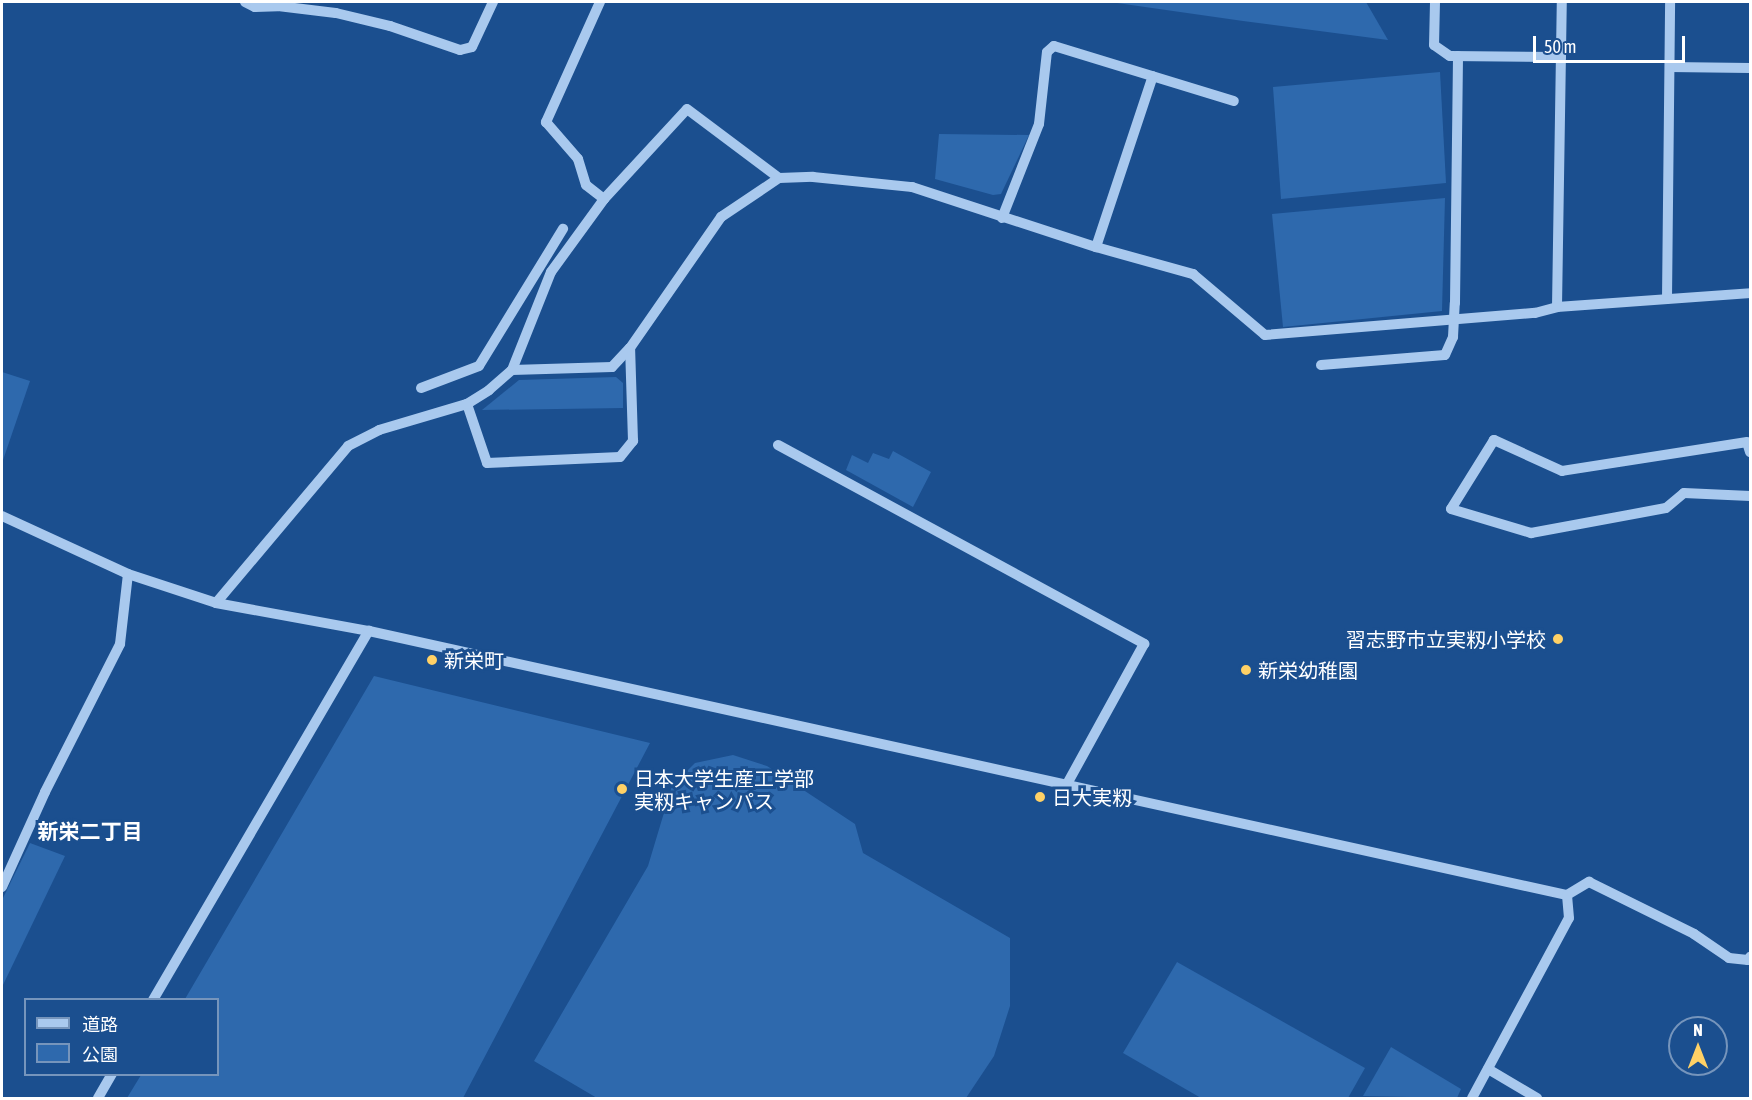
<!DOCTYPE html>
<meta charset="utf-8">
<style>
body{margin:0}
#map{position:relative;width:1752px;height:1100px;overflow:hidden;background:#1b4f8f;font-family:"Asap Condensed","Noto Sans JP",sans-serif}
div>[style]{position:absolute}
.green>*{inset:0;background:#2e69ad}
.minor>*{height:10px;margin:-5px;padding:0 5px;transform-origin:5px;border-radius:5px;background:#a9c9ee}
.dots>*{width:16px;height:16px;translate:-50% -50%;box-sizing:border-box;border:3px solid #1b4f8f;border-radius:50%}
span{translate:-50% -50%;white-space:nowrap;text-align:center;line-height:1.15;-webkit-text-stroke:6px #1b4f8f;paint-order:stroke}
.poi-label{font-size:20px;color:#fff}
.right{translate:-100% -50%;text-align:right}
.left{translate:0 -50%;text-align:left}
.neighbourhood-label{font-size:21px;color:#fff;font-weight:700}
.frame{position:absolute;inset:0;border:3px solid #fff;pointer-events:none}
.legend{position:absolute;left:24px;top:998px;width:195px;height:78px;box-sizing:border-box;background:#1b4f8f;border:2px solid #7695bc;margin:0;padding:8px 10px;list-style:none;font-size:18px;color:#fff}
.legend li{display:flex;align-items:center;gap:12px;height:30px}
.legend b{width:30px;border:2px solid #7695bc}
.north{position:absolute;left:1668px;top:1016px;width:60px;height:60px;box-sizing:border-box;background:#1b4f8f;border:2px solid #7695bc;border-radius:50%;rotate:0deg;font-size:16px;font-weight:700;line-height:24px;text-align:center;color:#fff}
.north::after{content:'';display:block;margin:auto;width:21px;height:27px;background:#ffd166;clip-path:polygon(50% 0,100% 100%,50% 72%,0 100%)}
.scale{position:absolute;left:1533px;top:36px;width:152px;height:27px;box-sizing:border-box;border:3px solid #fff;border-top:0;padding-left:8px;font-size:18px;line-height:21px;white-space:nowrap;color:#fff;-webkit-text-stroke:4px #1b4f8f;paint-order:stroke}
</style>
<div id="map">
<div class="green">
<div style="clip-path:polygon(1110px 2px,1366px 2px,1388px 40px,1243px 21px)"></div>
<div style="clip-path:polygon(1440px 72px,1446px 183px,1281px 199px,1273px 87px)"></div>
<div style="clip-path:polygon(939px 134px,1029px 135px,1001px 194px,993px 195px,935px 179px)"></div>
<div style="clip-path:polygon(1445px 198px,1442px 311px,1283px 327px,1272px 214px)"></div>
<div style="clip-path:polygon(2px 372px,30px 381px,2px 463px)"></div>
<div style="clip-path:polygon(616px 377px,623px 383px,623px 408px,482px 410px,519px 380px)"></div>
<div style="clip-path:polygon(893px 451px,931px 472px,913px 507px,846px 470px,852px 455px,868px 463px,873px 453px,889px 459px)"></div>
<div style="clip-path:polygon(374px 676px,650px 743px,463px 1098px,127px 1098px,141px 1075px,218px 1074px,218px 1000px,185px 999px)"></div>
<div style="clip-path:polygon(733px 755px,767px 766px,855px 824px,863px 853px,1010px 938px,1010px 1006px,994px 1056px,966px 1098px,597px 1098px,534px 1061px,648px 866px,672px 786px,695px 763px)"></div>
<div style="clip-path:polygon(30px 843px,65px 856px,2px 987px,2px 900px)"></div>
<div style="clip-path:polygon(1177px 962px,1365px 1068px,1348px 1098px,1201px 1098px,1123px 1053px)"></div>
<div style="clip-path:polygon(1391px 1047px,1461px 1089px,1457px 1098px,1363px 1096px)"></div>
</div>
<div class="minor">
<div style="left:245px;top:2px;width:11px;rotate:27deg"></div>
<div style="left:255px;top:7px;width:23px;rotate:-2deg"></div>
<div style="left:278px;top:6px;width:58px;rotate:6.9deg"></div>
<div style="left:336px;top:13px;width:56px;rotate:13.5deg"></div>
<div style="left:390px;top:26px;width:74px;rotate:18.9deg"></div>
<div style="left:460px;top:50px;width:12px;rotate:-14deg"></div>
<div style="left:472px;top:47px;width:50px;rotate:-65deg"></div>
<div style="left:600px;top:2px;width:132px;rotate:114.2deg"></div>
<div style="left:546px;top:122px;width:49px;rotate:49.1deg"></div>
<div style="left:578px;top:159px;width:27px;rotate:73deg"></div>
<div style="left:586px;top:185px;width:23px;rotate:38deg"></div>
<div style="left:1435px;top:2px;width:43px;rotate:91.3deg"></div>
<div style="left:1434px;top:45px;width:19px;rotate:35deg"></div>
<div style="left:1450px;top:56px;width:111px;rotate:0.5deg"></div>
<div style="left:1670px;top:67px;width:80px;rotate:0.7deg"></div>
<div style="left:1002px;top:218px;width:101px;rotate:-68.5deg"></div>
<div style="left:1039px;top:124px;width:72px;rotate:-83.7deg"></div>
<div style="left:1047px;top:52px;width:9px;rotate:-41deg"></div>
<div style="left:1054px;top:46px;width:188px;rotate:17deg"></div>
<div style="left:1096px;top:247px;width:180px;rotate:-71.6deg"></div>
<div style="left:1667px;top:299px;width:297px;rotate:-89.4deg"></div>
<div style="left:1557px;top:307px;width:305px;rotate:-89.1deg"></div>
<div style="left:1321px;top:365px;width:124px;rotate:-4.6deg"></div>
<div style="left:1445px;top:355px;width:20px;rotate:-66deg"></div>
<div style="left:1453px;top:337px;width:34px;rotate:-87deg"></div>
<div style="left:1455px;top:303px;width:247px;rotate:-89.3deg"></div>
<div style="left:512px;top:370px;width:105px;rotate:-68.3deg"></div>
<div style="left:551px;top:272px;width:90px;rotate:-54deg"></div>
<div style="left:604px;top:199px;width:122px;rotate:-47.3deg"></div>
<div style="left:687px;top:109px;width:115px;rotate:36.9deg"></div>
<div style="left:421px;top:388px;width:62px;rotate:-20.8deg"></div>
<div style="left:479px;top:366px;width:161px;rotate:-58.5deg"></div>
<div style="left:467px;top:404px;width:62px;rotate:71.3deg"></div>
<div style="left:487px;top:463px;width:133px;rotate:-2.6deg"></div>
<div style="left:620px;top:457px;width:21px;rotate:-51deg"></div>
<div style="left:633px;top:441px;width:93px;rotate:-91.8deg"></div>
<div style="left:778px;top:445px;width:417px;rotate:28.5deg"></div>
<div style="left:1144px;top:644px;width:160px;rotate:118.8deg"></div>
<div style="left:1750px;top:452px;width:10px;rotate:-107deg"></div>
<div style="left:1747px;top:442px;width:187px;rotate:171.1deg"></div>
<div style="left:1562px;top:471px;width:75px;rotate:-155.5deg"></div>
<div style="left:1494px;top:440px;width:81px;rotate:121.9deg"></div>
<div style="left:1451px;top:509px;width:84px;rotate:16.7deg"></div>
<div style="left:1531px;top:533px;width:137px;rotate:-10.5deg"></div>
<div style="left:1666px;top:508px;width:23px;rotate:-40deg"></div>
<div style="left:1684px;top:493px;width:66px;rotate:2.6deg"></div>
<div style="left:2px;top:516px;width:139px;rotate:24.7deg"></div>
<div style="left:128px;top:574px;width:93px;rotate:18.2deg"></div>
<div style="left:216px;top:603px;width:156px;rotate:10.4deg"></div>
<div style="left:369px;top:631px;width:1227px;rotate:12.43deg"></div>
<div style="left:1567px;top:895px;width:26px;rotate:-31deg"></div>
<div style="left:1589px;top:882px;width:117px;rotate:26.3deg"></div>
<div style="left:1694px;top:934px;width:42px;rotate:34.4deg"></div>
<div style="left:1729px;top:958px;width:19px;rotate:6deg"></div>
<div style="left:1748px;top:960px;width:4px;rotate:-56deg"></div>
<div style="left:216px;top:603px;width:205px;rotate:-49.9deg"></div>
<div style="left:348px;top:446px;width:35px;rotate:-27deg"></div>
<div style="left:379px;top:430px;width:92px;rotate:-16.5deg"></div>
<div style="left:467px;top:404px;width:26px;rotate:-32deg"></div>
<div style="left:489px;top:390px;width:30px;rotate:-41deg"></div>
<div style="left:512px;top:370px;width:100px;rotate:-1.7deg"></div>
<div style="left:612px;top:367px;width:26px;rotate:-47deg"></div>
<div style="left:630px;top:348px;width:160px;rotate:-55.2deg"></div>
<div style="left:721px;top:217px;width:70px;rotate:-33.9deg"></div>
<div style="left:779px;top:178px;width:34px;rotate:-2deg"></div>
<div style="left:813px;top:177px;width:100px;rotate:5.8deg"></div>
<div style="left:912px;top:187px;width:194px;rotate:18.1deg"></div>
<div style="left:1096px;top:247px;width:101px;rotate:15.6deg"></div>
<div style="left:1193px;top:274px;width:94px;rotate:40.3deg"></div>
<div style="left:1265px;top:335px;width:271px;rotate:-4.7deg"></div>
<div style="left:1535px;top:313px;width:23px;rotate:-15deg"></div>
<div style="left:1557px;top:307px;width:194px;rotate:-4.1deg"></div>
<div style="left:2px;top:887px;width:104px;rotate:-65.6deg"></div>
<div style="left:45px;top:792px;width:166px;rotate:-63.1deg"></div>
<div style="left:120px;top:644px;width:70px;rotate:-83.5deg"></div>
<div style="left:153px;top:1000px;width:428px;rotate:-59.7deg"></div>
<div style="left:1488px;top:1069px;width:57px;rotate:30.6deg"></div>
<div style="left:98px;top:1098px;width:28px;rotate:-60deg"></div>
<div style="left:1472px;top:1098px;width:204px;rotate:-61.7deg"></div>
<div style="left:1569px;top:918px;width:23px;rotate:-95deg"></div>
</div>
<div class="dots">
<div style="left:1558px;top:639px;background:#ffd166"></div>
<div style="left:432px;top:660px;background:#ffd166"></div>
<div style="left:1246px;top:670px;background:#ffd166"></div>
<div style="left:622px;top:789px;background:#ffd166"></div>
<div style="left:1040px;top:797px;background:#ffd166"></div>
</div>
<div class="poi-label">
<span class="right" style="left:1546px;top:639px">習志野市立実籾小学校</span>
<span class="left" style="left:444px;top:660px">新栄町</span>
<span class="left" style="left:1258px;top:670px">新栄幼稚園</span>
<span class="left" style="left:634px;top:790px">日本大学生産工学部<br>実籾キャンパス</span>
<span class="left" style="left:1052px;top:797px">日大実籾</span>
</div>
<div class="neighbourhood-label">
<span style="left:90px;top:831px">新栄二丁目</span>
</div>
<div class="frame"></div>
<ul class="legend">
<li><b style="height:8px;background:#a9c9ee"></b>道路</li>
<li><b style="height:16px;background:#2e69ad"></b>公園</li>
</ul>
<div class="north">N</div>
<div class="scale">50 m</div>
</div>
